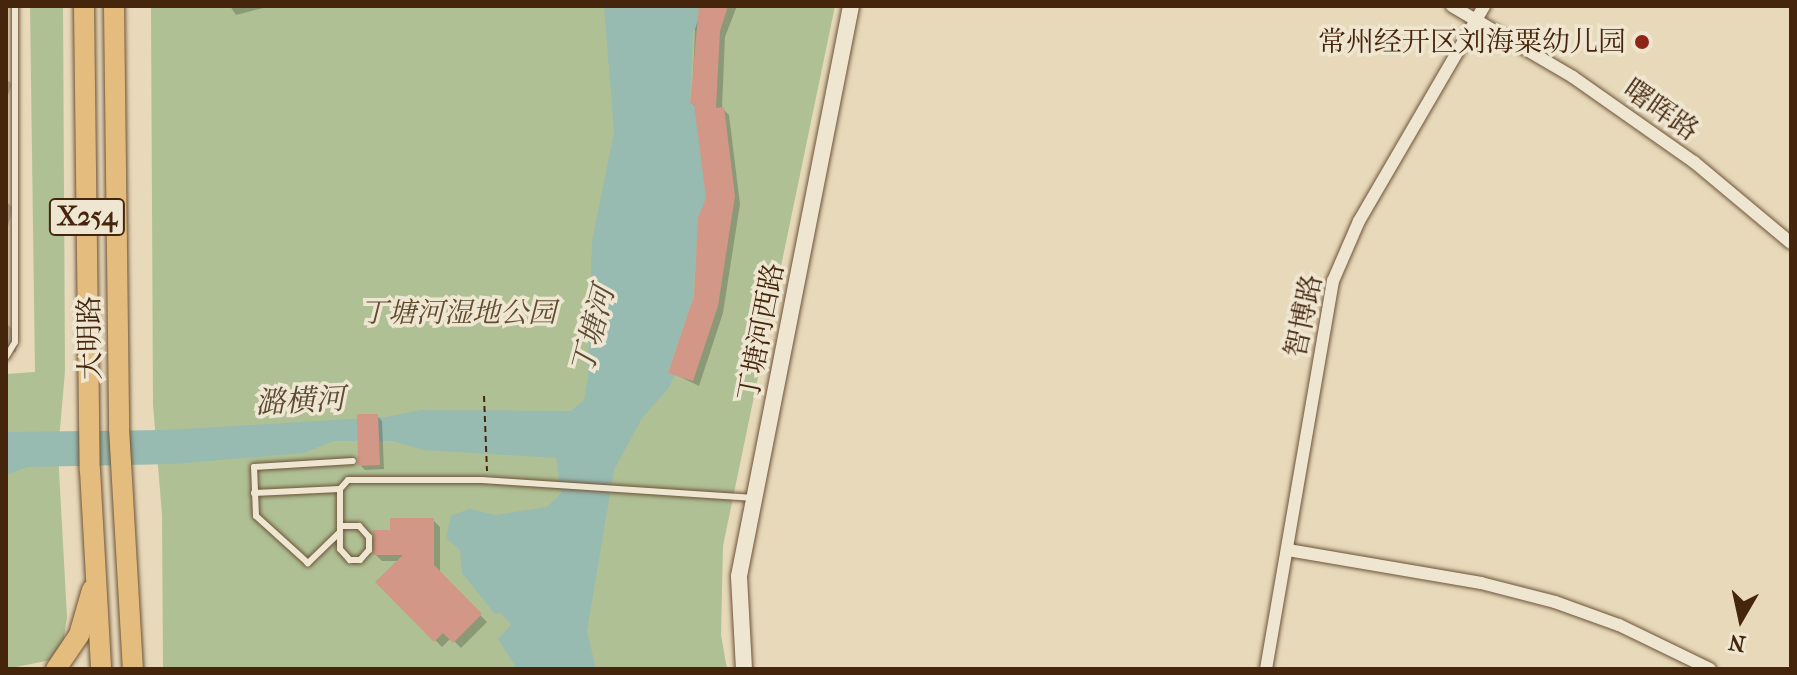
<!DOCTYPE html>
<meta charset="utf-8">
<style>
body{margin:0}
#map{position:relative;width:1797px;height:675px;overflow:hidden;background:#e7d9ba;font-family:"IM FELL French Canon","Noto Serif SC",serif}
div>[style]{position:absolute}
.green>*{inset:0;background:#afc095}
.water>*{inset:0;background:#97bab1}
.shadow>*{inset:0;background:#0003}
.building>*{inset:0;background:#d29786}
.path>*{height:2px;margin-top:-1px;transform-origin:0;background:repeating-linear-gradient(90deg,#45260d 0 6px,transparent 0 10px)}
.roads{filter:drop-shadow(0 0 2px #6e5338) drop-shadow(0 0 2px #6e5338)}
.service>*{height:6px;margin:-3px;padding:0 3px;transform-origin:3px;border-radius:3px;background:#efe6d2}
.minor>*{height:12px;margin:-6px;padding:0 6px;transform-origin:6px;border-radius:6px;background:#efe6d2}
.tertiary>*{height:16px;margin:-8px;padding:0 8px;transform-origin:8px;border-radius:8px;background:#efe6d2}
.primary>*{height:20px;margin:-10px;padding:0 10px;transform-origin:10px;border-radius:10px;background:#e4bc7d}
.dots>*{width:22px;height:22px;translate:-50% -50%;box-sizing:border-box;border:4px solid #efe6d2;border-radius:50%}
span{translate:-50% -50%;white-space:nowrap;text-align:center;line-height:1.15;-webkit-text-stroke:7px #efe6d2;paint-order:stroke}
.shield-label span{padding:2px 6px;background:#efe6d2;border:2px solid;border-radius:6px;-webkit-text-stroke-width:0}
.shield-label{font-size:26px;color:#45260d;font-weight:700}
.poi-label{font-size:28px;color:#45260d}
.right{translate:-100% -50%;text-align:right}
.street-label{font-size:28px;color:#45260d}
.park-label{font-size:28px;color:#604c2f;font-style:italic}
.water-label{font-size:30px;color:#5a4b36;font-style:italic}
.frame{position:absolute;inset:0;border:8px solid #45260d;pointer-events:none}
.north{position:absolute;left:1701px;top:579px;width:80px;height:80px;-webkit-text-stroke:6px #efe6d2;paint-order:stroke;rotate:189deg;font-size:22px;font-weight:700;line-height:32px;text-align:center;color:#45260d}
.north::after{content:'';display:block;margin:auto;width:28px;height:36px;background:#45260d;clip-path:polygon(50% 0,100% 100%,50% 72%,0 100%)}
</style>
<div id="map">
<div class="green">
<div style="clip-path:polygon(30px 6px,63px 6px,65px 371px,58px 452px,67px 617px,63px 644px,51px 660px,6px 669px,6px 374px,35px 372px)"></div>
<div style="clip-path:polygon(151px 6px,835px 6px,723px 546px,721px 635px,727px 669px,163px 669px,162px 515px,153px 404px)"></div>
</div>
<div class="water">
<div style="clip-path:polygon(604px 6px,699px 6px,698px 16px,709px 20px,707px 30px,693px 30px,690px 103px,696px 104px,706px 200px,698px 218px,693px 298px,668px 372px,675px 375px,668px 389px,642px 418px,614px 470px,587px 631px,596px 669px,517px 669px,498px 639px,511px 625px,501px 613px,495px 614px,462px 573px,460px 550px,446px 538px,451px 516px,469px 509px,496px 515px,547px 507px,561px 493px,556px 458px,424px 450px,392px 441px,333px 441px,304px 453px,174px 464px,27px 467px,6px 475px,6px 432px,167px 430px,386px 417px,421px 410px,571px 411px,584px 400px,588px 377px,592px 241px,614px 132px)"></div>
</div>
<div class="shadow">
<div style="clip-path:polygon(230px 6px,263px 6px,263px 8px,236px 15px)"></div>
<div style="clip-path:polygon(703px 6px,737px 6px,725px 37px,722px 108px,729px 115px,740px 204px,723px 313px,699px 386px,670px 372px,696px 297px,708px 198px,697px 108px,692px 103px,695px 29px)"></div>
<div style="clip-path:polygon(6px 79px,12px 84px,6px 101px)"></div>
<div style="clip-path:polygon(6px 201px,13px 208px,8px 226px,6px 226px)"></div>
<div style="clip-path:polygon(6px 323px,17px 333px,16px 352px,6px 353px)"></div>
<div style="clip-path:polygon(377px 416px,382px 421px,384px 469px,365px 470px,360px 465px)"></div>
<div style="clip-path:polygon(433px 520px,440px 527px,440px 574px,487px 622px,461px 648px,451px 638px,442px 647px,378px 582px,400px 561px,382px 561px,375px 554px,392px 532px)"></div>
</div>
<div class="building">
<div style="clip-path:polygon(699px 6px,728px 6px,720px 31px,716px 108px,724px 107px,735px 196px,718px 306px,693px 381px,668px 373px,694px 296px,698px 218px,706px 198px,694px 104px,690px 104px)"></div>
<div style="clip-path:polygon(357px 414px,378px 414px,380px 465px,358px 466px)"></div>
<div style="clip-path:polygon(390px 518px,434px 518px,434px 565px,482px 614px,453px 643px,443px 633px,434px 642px,375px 582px,403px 555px,373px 555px,373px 530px,390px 530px)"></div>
</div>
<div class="path">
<div style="left:484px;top:396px;width:75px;rotate:87.7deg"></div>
</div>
<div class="roads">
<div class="service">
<div style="left:6px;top:357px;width:17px;rotate:-59deg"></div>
<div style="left:15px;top:342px;width:336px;rotate:-90deg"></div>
<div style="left:340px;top:489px;width:43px;rotate:90deg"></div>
<div style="left:340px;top:532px;width:45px;rotate:135.9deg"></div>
<div style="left:308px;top:563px;width:70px;rotate:-137.9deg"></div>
<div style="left:256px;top:516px;width:49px;rotate:-92.3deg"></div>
<div style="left:254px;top:467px;width:99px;rotate:-3.5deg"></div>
<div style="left:254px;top:493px;width:86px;rotate:-2.7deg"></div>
<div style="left:340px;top:489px;width:12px;rotate:-48deg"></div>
<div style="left:348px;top:480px;width:134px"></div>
<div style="left:482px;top:480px;width:273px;rotate:3.8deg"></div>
<div style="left:340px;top:532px;width:17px;rotate:90deg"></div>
<div style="left:340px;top:549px;width:15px;rotate:48deg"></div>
<div style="left:350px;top:560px;width:10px"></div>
<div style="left:360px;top:560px;width:13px;rotate:-48deg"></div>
<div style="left:369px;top:550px;width:13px;rotate:-90deg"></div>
<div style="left:369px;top:537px;width:15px;rotate:-132deg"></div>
<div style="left:359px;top:526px;width:19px;rotate:180deg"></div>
</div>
<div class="minor">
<div style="left:1452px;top:6px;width:140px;rotate:30.4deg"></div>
<div style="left:1573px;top:77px;width:148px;rotate:35.1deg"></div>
<div style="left:1694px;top:162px;width:126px;rotate:39.9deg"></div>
<div style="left:1288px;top:550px;width:196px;rotate:9.7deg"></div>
<div style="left:1481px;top:583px;width:76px;rotate:14.4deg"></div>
<div style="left:1555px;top:602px;width:68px;rotate:19.8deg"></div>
<div style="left:1619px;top:625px;width:101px;rotate:25.8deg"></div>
<div style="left:1266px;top:669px;width:394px;rotate:-80.2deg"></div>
<div style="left:1333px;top:281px;width:65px;rotate:-66.6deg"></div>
<div style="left:1359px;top:221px;width:249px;rotate:-59.8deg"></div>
</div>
<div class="tertiary">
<div style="left:744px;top:669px;width:93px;rotate:-93.1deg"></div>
<div style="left:739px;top:576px;width:581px;rotate:-78.88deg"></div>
</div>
<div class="primary">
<div style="left:84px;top:6px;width:464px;rotate:89.3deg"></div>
<div style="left:90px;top:470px;width:199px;rotate:86.8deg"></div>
<div style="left:114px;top:6px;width:422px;rotate:89.3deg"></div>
<div style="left:119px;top:428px;width:241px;rotate:86.7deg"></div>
<div style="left:56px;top:669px;width:41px;rotate:-55.9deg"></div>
<div style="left:79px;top:635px;width:47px;rotate:-73.9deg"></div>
</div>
</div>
<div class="dots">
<div style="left:1642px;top:42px;background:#8f2418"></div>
</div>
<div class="shield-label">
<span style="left:87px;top:217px">X254</span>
</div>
<div class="poi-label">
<span class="right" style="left:1626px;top:42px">常州经开区刘海粟幼儿园</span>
</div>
<div class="street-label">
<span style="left:1661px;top:110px;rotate:35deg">曙晖路</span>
<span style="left:1304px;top:316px;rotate:-78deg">智博路</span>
<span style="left:761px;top:332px;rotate:-79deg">丁塘河西路</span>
<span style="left:90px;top:338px;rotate:-91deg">大明路</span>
</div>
<div class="park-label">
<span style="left:458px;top:313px">丁塘河湿地公园</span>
</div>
<div class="water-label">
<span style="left:594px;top:331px;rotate:-75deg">丁塘河</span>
<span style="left:300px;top:402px;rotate:-3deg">潞横河</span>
</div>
<div class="frame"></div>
<div class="north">N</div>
</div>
